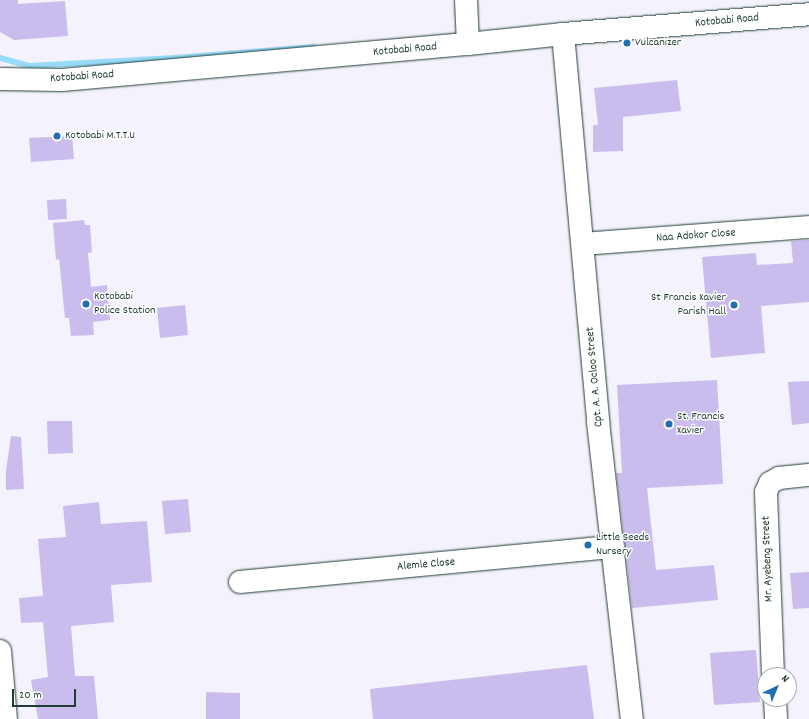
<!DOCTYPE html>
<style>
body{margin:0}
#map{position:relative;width:809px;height:719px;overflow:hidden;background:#f4f2fc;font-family:Dekko,sans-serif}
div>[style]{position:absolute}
.stream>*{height:6px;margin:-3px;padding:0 3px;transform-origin:3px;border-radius:3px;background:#98dbfa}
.building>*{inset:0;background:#cabdee}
.roads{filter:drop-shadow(0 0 1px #1f3d34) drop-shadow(0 0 1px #1f3d34)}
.minor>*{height:22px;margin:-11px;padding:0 11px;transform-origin:11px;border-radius:11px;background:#fff}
.tertiary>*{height:22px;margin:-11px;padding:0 11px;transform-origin:11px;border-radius:11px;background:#fff}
.dots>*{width:11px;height:11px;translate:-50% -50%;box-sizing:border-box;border:2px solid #fff;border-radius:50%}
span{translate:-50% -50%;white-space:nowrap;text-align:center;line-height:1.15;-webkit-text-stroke:3px #fff;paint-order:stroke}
.street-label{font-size:12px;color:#1f3d34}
.poi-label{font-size:12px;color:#1f3d34}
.left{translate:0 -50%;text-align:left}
.right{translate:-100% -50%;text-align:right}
.north{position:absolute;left:757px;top:667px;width:40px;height:40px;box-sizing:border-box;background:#fff;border:1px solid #a5b1ae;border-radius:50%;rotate:44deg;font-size:11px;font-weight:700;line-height:16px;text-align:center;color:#1f3d34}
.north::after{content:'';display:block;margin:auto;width:14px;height:18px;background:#1f6fb2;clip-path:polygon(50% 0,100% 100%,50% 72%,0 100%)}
.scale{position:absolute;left:12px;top:689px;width:64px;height:18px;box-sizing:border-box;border:2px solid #1f3d34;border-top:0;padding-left:5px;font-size:12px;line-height:14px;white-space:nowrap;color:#1f3d34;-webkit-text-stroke:3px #fff;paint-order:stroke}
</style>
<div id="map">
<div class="stream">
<div style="left:0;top:58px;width:31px;rotate:15deg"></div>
<div style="left:30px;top:66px;width:145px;rotate:-3.2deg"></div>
<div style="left:175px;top:58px;width:139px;rotate:-4.5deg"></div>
</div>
<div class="building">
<div style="clip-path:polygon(0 0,18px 0,18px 4px,65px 1px,68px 36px,14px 40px,0 32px)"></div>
<div style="clip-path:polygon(677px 80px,681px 111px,623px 117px,623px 151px,593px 152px,593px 125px,598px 125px,594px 88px)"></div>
<div style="clip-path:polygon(72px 136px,74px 159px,31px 162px,29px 138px)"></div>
<div style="clip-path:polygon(66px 199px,67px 219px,48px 220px,47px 200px)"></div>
<div style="clip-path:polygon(84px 220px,85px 225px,90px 225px,92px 252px,88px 253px,91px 287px,107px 285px,110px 320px,93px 322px,94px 335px,71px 336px,69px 318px,65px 318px,59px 259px,56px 260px,53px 223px)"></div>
<div style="clip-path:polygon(809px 240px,809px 302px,761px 306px,765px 353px,711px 358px,702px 257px,756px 253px,757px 265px,793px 263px,791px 241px)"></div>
<div style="clip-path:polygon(185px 305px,188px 335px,160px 338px,157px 308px)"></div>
<div style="clip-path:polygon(717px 380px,723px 484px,647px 488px,656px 570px,714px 565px,718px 600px,632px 608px,616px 473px,622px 473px,617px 385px)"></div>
<div style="clip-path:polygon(809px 381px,809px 423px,792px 425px,788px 382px)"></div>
<div style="clip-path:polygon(47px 421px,72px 421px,73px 453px,48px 454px)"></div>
<div style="clip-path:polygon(11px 436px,21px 437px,24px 489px,6px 490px,6px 471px)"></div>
<div style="clip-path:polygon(188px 499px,191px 532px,165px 534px,162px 501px)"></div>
<div style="clip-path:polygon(99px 502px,101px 524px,147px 521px,152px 582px,111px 585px,114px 622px,71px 626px,75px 676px,94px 676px,98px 719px,38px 719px,31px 680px,48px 677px,43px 622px,21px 623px,19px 598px,43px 596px,38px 539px,66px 537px,63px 506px)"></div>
<div style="clip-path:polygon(809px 572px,809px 608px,793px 609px,790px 573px)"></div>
<div style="clip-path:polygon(756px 650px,760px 702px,714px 705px,710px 653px)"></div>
<div style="clip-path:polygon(587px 665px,594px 719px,373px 719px,370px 689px)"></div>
<div style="clip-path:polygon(206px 692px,240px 693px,240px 719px,206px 719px)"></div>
</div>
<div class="roads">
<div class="minor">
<div style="left:466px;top:0;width:44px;rotate:87.4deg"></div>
<div style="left:563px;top:34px;width:390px;rotate:84.8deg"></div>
<div style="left:598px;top:422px;width:299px;rotate:83.5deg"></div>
<div style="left:583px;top:244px;width:227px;rotate:-4.3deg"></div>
<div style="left:240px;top:582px;width:375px;rotate:-5.4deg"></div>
<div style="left:0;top:651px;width:68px;rotate:85deg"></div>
<div style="left:773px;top:675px;width:183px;rotate:-92.2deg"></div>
<div style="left:766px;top:492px;width:10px;rotate:-66deg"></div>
<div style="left:770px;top:483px;width:10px;rotate:-29deg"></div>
<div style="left:779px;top:478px;width:30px;rotate:-6deg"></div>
<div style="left:775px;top:699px;width:20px;rotate:87deg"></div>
</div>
<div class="tertiary">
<div style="left:0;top:79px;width:62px;rotate:0.9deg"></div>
<div style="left:62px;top:80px;width:408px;rotate:-5.1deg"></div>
<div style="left:468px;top:44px;width:96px;rotate:-6deg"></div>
<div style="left:563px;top:34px;width:247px;rotate:-4.6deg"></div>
</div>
</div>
<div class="dots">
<div style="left:627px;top:43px;background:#1f6fb2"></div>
<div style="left:57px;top:136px;background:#1f6fb2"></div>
<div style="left:86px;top:304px;background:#1f6fb2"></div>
<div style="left:734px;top:305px;background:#1f6fb2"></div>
<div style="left:669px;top:424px;background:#1f6fb2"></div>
<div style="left:588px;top:545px;background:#1f6fb2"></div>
</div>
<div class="street-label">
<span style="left:727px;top:21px;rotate:-5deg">Kotobabi Road</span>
<span style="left:405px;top:50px;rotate:-5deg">Kotobabi Road</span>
<span style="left:82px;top:77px;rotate:-4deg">Kotobabi Road</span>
<span style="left:696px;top:236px;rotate:-4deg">Naa Adokor Close</span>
<span style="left:595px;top:377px;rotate:-95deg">Cpt. A. A. Ocloo Street</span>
<span style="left:768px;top:559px;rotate:-92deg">Mr. Ayebeng Street</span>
<span style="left:426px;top:565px;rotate:-5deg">Alemle Close</span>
</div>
<div class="poi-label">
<span class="left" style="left:635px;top:43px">Vulcanizer</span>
<span class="left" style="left:65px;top:136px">Kotobabi M.T.T.U</span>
<span class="left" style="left:94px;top:304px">Kotobabi<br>Police Station</span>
<span class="right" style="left:726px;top:305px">St Francis Xavier<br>Parish Hall</span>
<span class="left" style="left:677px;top:424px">St. Francis<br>Xavier</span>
<span class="left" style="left:596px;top:545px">Little Seeds<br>Nursery</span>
</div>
<div class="north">N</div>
<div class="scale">20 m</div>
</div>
